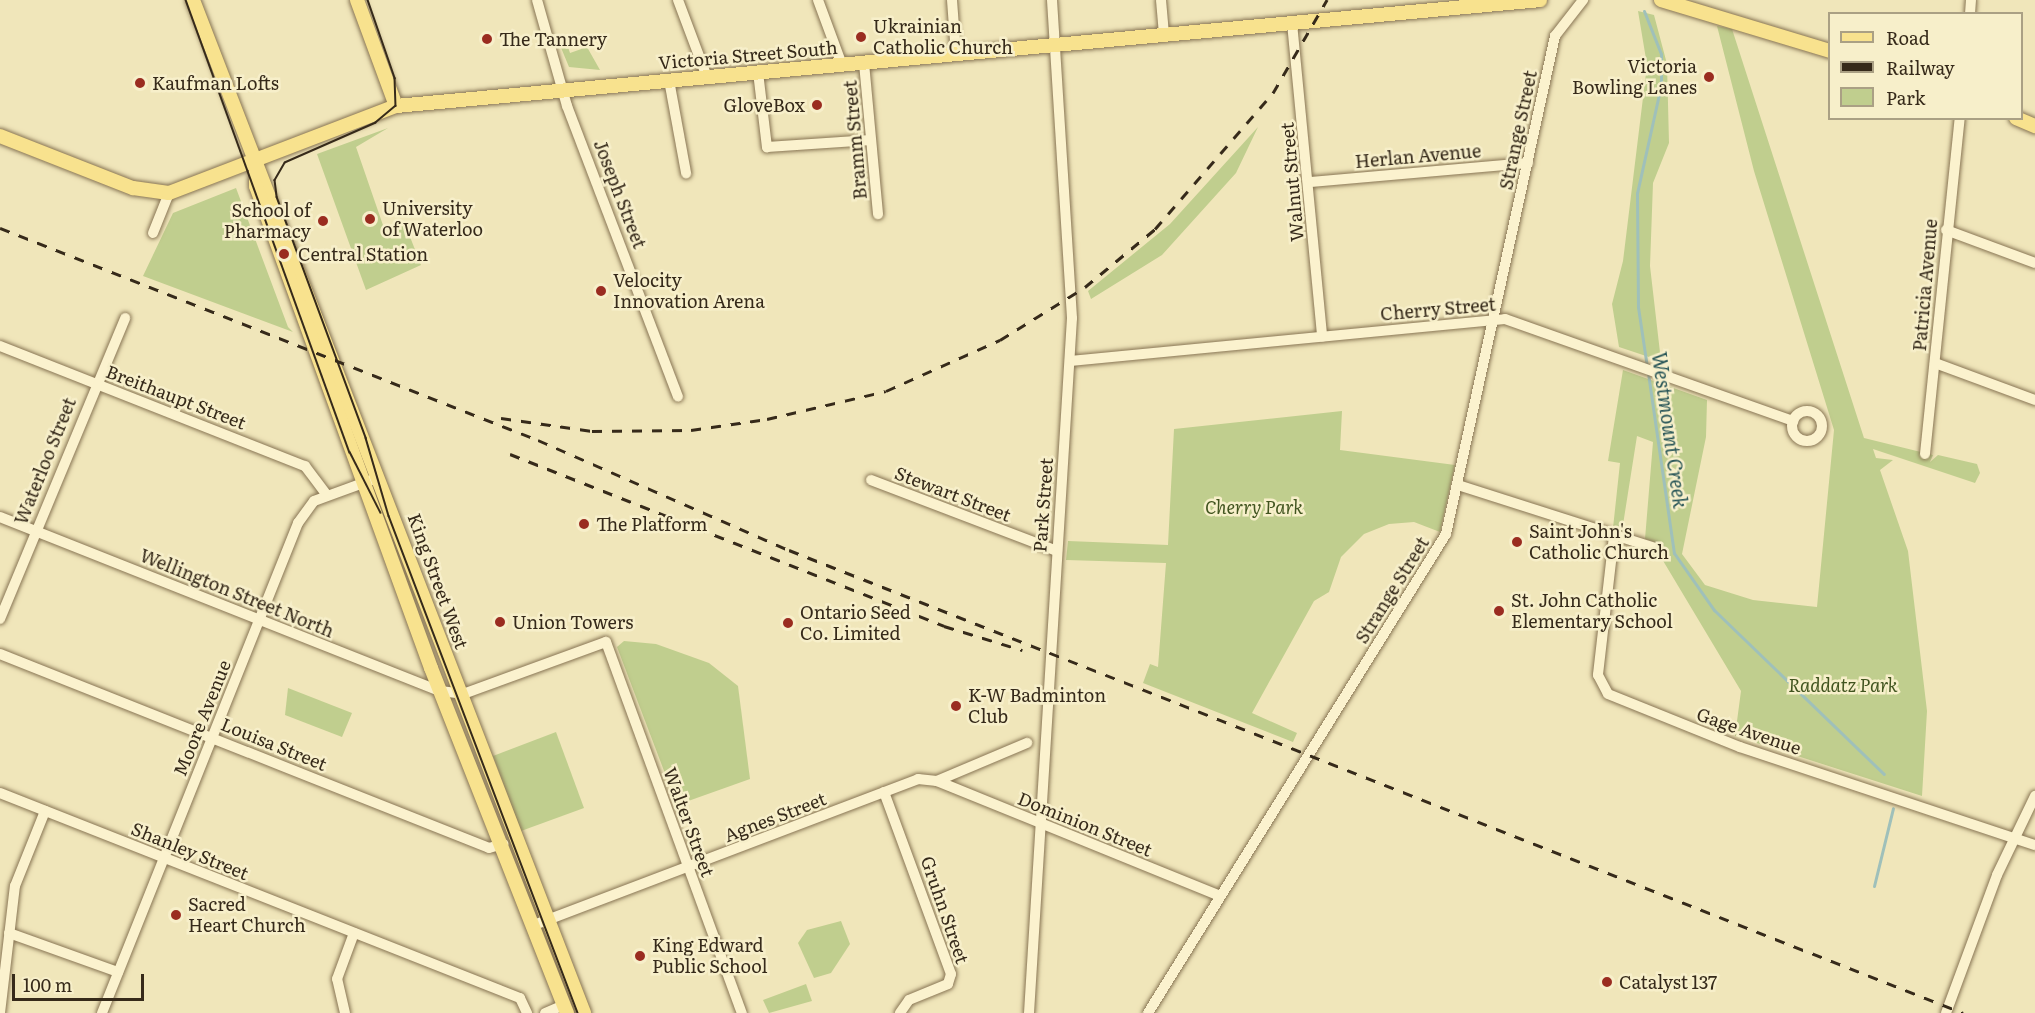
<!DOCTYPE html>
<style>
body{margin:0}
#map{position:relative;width:2035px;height:1013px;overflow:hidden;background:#f0e6ba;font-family:Literata,serif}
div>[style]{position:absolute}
.green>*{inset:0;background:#c0ce8e}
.stream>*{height:3px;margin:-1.5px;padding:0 1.5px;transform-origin:1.5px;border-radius:1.5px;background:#9fc0ba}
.roads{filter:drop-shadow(0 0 2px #887554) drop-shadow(0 0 2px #887554)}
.minor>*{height:10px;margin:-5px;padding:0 5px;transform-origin:5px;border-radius:5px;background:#fbf2ce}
.minor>.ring{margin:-5px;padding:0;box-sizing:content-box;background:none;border:10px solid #fbf2ce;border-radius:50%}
.major>*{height:14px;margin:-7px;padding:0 7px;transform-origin:7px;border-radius:7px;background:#f8e28e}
.tram>*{height:1.5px;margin:-0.75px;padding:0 0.75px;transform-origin:0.75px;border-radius:0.75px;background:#362a1a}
.rail>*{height:3px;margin-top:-1.5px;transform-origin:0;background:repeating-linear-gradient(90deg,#362a1a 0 10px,transparent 0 20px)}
.dots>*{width:16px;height:16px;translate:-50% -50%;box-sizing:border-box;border:3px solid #f7efca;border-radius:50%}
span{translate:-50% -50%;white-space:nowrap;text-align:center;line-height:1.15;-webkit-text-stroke:5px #f7efca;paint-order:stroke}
.poi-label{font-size:18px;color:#362a1a}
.left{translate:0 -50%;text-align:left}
.right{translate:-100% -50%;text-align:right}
.street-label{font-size:18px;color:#362a1a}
.park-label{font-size:18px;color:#41541f;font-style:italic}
.water-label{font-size:20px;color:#285557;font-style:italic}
.legend{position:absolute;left:1828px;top:12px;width:195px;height:108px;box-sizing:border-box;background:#f7efca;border:2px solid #aaa084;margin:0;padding:8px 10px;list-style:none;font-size:18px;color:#362a1a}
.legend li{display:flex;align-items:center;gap:12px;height:30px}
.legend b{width:30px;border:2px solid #aaa084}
.scale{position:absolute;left:12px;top:974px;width:132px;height:27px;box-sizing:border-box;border:3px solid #362a1a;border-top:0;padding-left:8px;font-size:18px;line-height:21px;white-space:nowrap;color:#362a1a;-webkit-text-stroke:4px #f7efca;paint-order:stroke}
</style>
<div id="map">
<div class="green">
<div style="clip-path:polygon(1638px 11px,1654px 15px,1667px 64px,1669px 143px,1653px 183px,1650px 266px,1661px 361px,1619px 347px,1612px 304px,1623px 261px,1647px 65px)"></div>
<div style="clip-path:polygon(1717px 26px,1732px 29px,1864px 438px,1933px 455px,1930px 462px,1938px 455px,1977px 464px,1980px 473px,1975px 483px,1873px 449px,1876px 458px,1893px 460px,1880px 470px,1908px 551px,1927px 711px,1922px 796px,1735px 736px,1741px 691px,1662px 559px,1655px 556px,1658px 543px,1645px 539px,1653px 442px,1637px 436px,1622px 531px,1613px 528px,1620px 463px,1608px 461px,1623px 370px,1707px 400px,1706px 437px,1682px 554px,1705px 585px,1753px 600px,1817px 607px,1834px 430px,1754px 171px)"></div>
<div style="clip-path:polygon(564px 35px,570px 53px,587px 47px,600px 70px,569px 67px,557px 38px)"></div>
<div style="clip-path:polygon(1258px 127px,1236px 173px,1162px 255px,1091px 299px,1088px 291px,1170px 224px)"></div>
<div style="clip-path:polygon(388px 128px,356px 147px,385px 231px,405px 224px,421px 265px,366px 290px,317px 154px)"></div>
<div style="clip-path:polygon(236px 188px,288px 327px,293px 332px,143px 276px,173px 213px)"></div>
<div style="clip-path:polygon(1342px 411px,1340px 450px,1455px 465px,1440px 532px,1414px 522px,1389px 524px,1364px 534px,1341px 557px,1329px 592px,1314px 601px,1252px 713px,1297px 733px,1293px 742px,1143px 683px,1150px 664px,1158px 667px,1166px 563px,1066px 560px,1068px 541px,1168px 545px,1174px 429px)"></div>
<div style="clip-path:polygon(624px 641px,656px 644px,709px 663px,738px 686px,750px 779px,677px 805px,617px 647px)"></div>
<div style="clip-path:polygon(288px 688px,352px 713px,342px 737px,285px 715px)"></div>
<div style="clip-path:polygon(556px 732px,584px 808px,521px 831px,493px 756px)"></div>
<div style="clip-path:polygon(841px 921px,850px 944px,831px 973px,814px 978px,798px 943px,807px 930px)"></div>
<div style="clip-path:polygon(806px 984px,812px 1001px,769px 1013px,763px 1000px)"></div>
</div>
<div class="stream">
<div style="left:1644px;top:11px;width:46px;rotate:68.4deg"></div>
<div style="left:1661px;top:54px;width:31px;rotate:90deg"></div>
<div style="left:1661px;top:85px;width:111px;rotate:102.5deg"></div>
<div style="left:1637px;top:193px;width:114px;rotate:89.5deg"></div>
<div style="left:1638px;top:307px;width:61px;rotate:81.5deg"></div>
<div style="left:1648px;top:373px;width:182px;rotate:81.8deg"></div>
<div style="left:1674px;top:553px;width:70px;rotate:54.9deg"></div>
<div style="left:1714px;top:610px;width:236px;rotate:44deg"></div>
<div style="left:1874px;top:886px;width:80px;rotate:-76.3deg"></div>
</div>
<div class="roads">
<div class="minor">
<div style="left:537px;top:0;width:110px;rotate:74.2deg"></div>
<div style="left:567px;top:106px;width:311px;rotate:69.1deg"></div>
<div style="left:678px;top:0;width:82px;rotate:69.4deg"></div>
<div style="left:818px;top:0;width:69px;rotate:69.7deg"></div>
<div style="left:952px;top:0;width:54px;rotate:85.8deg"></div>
<div style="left:1161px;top:0;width:33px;rotate:85deg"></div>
<div style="left:1970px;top:14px;width:14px;rotate:-86deg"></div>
<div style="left:1292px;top:23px;width:315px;rotate:84.5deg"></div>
<div style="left:864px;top:63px;width:152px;rotate:84.7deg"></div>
<div style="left:758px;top:72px;width:76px;rotate:83.2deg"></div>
<div style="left:767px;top:147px;width:104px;rotate:-3.9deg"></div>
<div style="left:669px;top:80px;width:95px;rotate:79.6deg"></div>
<div style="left:1310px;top:182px;width:219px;rotate:-5deg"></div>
<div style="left:1946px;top:230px;width:95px;rotate:20.3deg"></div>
<div style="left:153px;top:233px;width:43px;rotate:-68.2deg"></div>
<div style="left:0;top:346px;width:328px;rotate:21.5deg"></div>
<div style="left:305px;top:466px;width:36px;rotate:53deg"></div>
<div style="left:1070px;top:361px;width:437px;rotate:-5.5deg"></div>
<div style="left:1505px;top:319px;width:306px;rotate:19.5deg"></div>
<div style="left:1935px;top:363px;width:107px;rotate:20.3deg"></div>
<div class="ring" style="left:1792px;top:411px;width:20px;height:20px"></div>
<div style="left:1925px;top:454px;width:338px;rotate:-84.1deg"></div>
<div style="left:871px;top:480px;width:199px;rotate:20.9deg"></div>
<div style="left:1458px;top:485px;width:207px;rotate:17.7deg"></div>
<div style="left:0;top:517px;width:473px;rotate:21.6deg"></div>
<div style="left:440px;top:691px;width:23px;rotate:7deg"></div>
<div style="left:463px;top:694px;width:152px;rotate:-20deg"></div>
<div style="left:606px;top:642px;width:395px;rotate:69.9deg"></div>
<div style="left:1614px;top:536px;width:140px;rotate:96.6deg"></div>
<div style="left:1598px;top:675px;width:21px;rotate:62deg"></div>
<div style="left:1608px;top:694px;width:142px;rotate:21.9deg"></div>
<div style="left:1740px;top:747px;width:311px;rotate:18.4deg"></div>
<div style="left:0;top:619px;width:326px;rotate:-67.4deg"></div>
<div style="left:0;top:654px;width:526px;rotate:21.64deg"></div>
<div style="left:489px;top:848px;width:15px;rotate:-16deg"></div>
<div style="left:937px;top:781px;width:98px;rotate:-22.9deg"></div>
<div style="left:884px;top:792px;width:194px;rotate:69.8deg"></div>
<div style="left:951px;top:974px;width:10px;rotate:107deg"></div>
<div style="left:948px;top:984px;width:42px;rotate:157.7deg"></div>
<div style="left:909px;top:1000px;width:16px;rotate:125deg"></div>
<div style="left:0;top:793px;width:559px;rotate:21.52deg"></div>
<div style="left:520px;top:998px;width:17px;rotate:65deg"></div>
<div style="left:534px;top:925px;width:411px;rotate:-20.8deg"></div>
<div style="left:918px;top:779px;width:19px;rotate:6deg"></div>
<div style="left:937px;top:781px;width:305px;rotate:22.1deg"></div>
<div style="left:9px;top:933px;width:116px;rotate:19.7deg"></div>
<div style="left:0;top:1013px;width:128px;rotate:-83.3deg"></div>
<div style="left:15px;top:886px;width:81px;rotate:-68.2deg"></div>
<div style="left:102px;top:1013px;width:528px;rotate:-68.2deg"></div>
<div style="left:298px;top:523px;width:27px;rotate:-54deg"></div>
<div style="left:314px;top:501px;width:67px;rotate:-20.1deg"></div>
<div style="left:345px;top:1013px;width:35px;rotate:-103deg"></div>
<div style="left:337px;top:979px;width:49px;rotate:-69.7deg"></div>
<div style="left:545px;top:1013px;width:21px;rotate:-23deg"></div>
<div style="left:1029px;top:1013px;width:696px;rotate:-86.46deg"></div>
<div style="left:1072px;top:318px;width:319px;rotate:-93.6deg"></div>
<div style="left:1148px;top:1013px;width:564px;rotate:-58.11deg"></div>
<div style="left:1446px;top:534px;width:510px;rotate:-77.65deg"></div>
<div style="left:1555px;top:36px;width:46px;rotate:-52.1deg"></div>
<div style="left:1946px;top:1013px;width:147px;rotate:-69.7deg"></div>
<div style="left:1997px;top:875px;width:88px;rotate:-64.3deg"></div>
</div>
<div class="major">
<div style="left:193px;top:0;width:1086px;rotate:68.89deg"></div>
<div style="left:357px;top:0;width:113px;rotate:69.8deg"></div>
<div style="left:1661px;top:0;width:177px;rotate:16.8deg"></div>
<div style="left:2016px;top:118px;width:21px;rotate:23deg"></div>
<div style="left:0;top:136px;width:143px;rotate:21.4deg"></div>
<div style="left:133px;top:188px;width:36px;rotate:8deg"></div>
<div style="left:169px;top:193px;width:243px;rotate:-21deg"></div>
<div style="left:396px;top:106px;width:1149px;rotate:-5.29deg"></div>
<div style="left:256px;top:169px;width:17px;rotate:90deg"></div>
<div style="left:256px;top:186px;width:513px;rotate:70.05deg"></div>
<div style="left:431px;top:668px;width:371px;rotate:68.5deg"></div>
</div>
</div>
<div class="tram">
<div style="left:186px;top:0;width:481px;rotate:70.1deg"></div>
<div style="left:350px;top:452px;width:68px;rotate:63.1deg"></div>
<div style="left:368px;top:0;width:83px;rotate:70.9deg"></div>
<div style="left:395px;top:78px;width:28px;rotate:88deg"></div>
<div style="left:396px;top:106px;width:26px;rotate:140deg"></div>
<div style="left:376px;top:123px;width:99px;rotate:156.3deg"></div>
<div style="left:285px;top:163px;width:20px;rotate:120deg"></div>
<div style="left:275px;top:180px;width:17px;rotate:83deg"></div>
<div style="left:277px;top:197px;width:257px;rotate:69.7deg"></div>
<div style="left:366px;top:438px;width:81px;rotate:73.6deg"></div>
<div style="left:389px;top:516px;width:532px;rotate:69.18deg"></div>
</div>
<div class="rail">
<div style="left:0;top:228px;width:578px;rotate:21.51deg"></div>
<div style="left:538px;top:440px;width:274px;rotate:23.7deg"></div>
<div style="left:789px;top:550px;width:1262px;rotate:21.52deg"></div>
<div style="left:501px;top:418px;width:92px;rotate:8.1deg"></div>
<div style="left:592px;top:431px;width:99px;rotate:-0.6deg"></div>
<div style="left:691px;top:430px;width:77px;rotate:-8.2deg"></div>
<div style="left:767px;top:419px;width:122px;rotate:-13.2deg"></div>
<div style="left:886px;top:391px;width:125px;rotate:-24.1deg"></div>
<div style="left:1000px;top:340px;width:100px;rotate:-31.9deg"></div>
<div style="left:1085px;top:287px;width:91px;rotate:-39.6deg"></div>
<div style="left:1155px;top:229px;width:180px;rotate:-49.1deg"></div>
<div style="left:1273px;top:93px;width:108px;rotate:-59.9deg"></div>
<div style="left:510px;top:454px;width:467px;rotate:21.6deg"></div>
<div style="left:944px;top:626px;width:82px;rotate:17.1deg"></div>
</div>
<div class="dots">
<div style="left:861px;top:37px;background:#9a2c20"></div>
<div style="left:487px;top:39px;background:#9a2c20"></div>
<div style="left:1709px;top:77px;background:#9a2c20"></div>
<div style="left:140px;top:83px;background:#9a2c20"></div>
<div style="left:817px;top:105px;background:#9a2c20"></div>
<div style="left:370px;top:219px;background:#9a2c20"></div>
<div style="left:323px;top:221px;background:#9a2c20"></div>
<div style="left:284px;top:254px;background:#9a2c20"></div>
<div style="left:601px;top:291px;background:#9a2c20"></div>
<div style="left:584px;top:524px;background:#9a2c20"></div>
<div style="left:1517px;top:542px;background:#9a2c20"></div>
<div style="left:1499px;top:611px;background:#9a2c20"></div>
<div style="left:500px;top:622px;background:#9a2c20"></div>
<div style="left:788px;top:623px;background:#9a2c20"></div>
<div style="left:956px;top:706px;background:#9a2c20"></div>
<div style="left:176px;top:915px;background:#9a2c20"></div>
<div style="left:640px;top:956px;background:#9a2c20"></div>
<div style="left:1607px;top:982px;background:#9a2c20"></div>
</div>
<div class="poi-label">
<span class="left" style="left:873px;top:37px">Ukrainian<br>Catholic Church</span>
<span class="left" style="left:499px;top:39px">The Tannery</span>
<span class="right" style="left:1697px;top:77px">Victoria<br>Bowling Lanes</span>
<span class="left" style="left:152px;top:83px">Kaufman Lofts</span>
<span class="right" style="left:805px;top:105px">GloveBox</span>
<span class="left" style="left:382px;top:219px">University<br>of Waterloo</span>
<span class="right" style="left:311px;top:221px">School of<br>Pharmacy</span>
<span class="left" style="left:298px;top:254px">Central Station</span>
<span class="left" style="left:613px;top:291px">Velocity<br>Innovation Arena</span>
<span class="left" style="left:596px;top:524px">The Platform</span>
<span class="left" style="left:1529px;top:542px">Saint John's<br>Catholic Church</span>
<span class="left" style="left:1511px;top:611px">St. John Catholic<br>Elementary School</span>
<span class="left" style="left:800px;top:623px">Ontario Seed<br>Co. Limited</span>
<span class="left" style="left:512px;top:622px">Union Towers</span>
<span class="left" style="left:968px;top:706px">K-W Badminton<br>Club</span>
<span class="left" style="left:188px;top:915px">Sacred<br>Heart Church</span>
<span class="left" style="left:652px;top:956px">King Edward<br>Public School</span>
<span class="left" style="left:1619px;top:982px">Catalyst 137</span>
</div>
<div class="street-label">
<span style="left:748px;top:55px;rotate:-5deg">Victoria Street South</span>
<span style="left:1518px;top:130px;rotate:-78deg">Strange Street</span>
<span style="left:855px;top:140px;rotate:-95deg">Bramm Street</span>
<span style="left:1418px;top:156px;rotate:-5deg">Herlan Avenue</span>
<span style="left:1292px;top:182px;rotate:-95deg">Walnut Street</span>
<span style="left:620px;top:194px;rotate:69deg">Joseph Street</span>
<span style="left:1925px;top:285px;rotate:-85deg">Patricia Avenue</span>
<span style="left:1438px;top:309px;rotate:-5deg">Cherry Street</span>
<span style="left:176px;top:397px;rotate:21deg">Breithaupt Street</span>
<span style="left:45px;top:461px;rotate:-68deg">Waterloo Street</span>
<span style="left:953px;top:494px;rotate:21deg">Stewart Street</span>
<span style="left:1043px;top:505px;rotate:-86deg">Park Street</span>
<span style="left:438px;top:581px;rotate:70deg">King Street West</span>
<span style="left:1392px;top:590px;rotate:-58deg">Strange Street</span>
<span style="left:237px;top:593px;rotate:22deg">Wellington Street North</span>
<span style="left:202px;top:718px;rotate:-68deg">Moore Avenue</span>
<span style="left:1749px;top:731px;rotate:19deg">Gage Avenue</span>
<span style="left:274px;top:744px;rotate:22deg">Louisa Street</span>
<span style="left:775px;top:817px;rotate:-21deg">Agnes Street</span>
<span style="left:689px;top:822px;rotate:70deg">Walter Street</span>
<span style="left:1085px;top:824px;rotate:22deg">Dominion Street</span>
<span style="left:190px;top:851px;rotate:22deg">Shanley Street</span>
<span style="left:945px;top:910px;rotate:71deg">Gruhn Street</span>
</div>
<div class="park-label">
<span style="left:1254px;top:507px">Cherry Park</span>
<span style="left:1843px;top:685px">Raddatz Park</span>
</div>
<div class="water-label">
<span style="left:1671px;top:430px;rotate:82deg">Westmount Creek</span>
</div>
<ul class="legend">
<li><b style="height:8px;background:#f8e28e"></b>Road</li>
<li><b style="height:8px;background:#362a1a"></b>Railway</li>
<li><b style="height:16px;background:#c0ce8e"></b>Park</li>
</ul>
<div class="scale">100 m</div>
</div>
